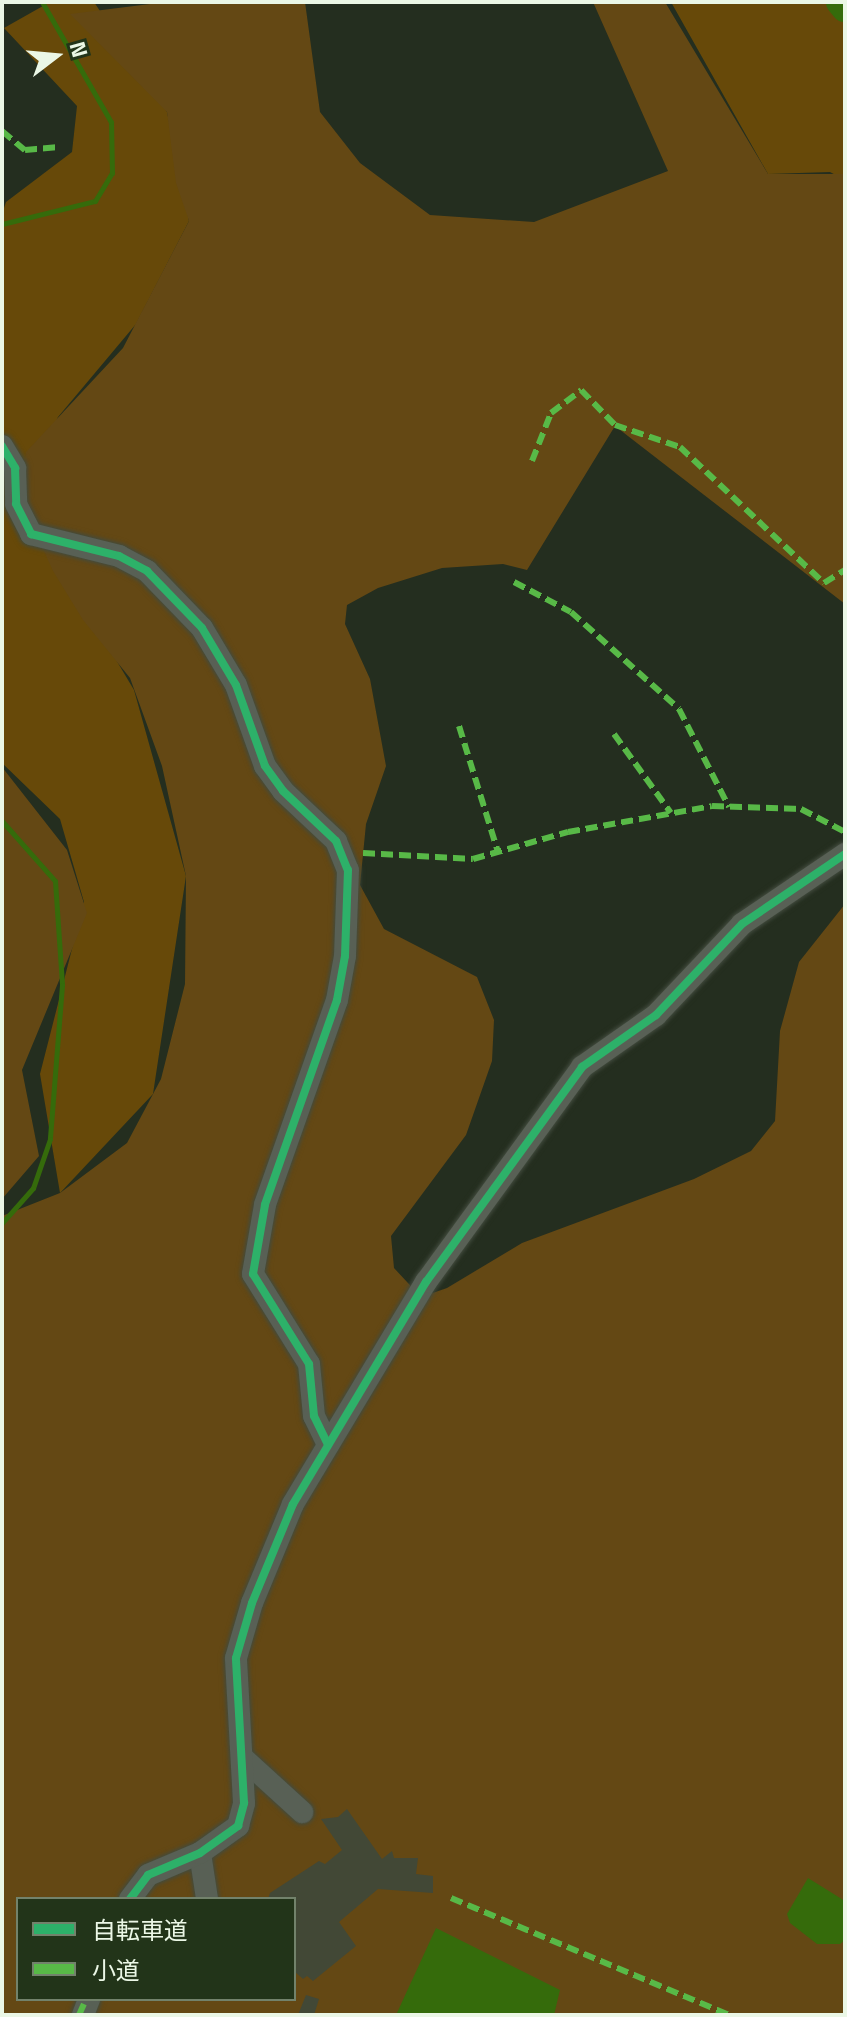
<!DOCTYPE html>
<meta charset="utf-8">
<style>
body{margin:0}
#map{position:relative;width:847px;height:2017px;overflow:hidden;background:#242e1f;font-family:"Titillium Web","Noto Sans JP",sans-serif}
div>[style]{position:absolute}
.green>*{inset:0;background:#674909}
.forest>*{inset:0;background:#644814}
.water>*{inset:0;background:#356b0b}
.stream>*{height:5px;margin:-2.5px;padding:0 2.5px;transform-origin:2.5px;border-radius:2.5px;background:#356b0b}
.river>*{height:28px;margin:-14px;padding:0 14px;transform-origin:14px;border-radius:14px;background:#356b0b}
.building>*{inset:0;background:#424836}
.roads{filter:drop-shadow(0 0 2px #424b3e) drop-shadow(0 0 2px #424b3e)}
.minor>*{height:22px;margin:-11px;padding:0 11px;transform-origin:11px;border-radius:11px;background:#586055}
.quiet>*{height:6px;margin-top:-3px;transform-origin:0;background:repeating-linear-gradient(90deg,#58b947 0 12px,transparent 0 18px)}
.cycleway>*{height:8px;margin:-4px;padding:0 4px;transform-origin:4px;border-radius:4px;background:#2db169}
span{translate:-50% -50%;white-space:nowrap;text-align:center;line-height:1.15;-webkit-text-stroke:8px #223419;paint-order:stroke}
.frame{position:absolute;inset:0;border:4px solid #ebf7e6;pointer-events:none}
.legend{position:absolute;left:16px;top:1897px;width:280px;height:104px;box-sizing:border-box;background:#223419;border:2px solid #72826b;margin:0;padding:10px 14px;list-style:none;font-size:24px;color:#ebf7e6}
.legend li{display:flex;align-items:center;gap:16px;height:40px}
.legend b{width:40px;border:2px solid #72826b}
.north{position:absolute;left:16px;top:16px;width:80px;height:80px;-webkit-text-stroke:6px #223419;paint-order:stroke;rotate:74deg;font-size:22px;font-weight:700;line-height:32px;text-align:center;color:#ebf7e6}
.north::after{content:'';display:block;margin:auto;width:28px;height:36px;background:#ebf7e6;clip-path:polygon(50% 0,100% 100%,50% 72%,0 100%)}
</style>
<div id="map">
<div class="green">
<div style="clip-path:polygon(50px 2px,94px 2px,167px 112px,189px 221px,136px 324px,58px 417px,20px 498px,134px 690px,186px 876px,153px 1094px,60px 1193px,40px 1074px,84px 902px,60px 819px,2px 763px,2px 214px,6px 202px,72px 152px,77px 106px,4px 28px)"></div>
<div style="clip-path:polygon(671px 2px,845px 2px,845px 180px,830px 172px,768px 174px)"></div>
</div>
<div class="forest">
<div style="clip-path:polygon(evenodd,227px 2px,305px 2px,320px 112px,360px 163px,430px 215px,534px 222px,668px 171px,593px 2px,665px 2px,768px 174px,845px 174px,845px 604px,615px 426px,527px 570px,503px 564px,442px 568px,378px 588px,347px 605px,345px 624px,370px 679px,386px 766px,366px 824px,360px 885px,384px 929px,477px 977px,494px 1020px,492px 1061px,466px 1135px,391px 1236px,394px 1268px,421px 1297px,447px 1288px,522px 1243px,694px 1179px,751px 1151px,775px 1121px,780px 1031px,799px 962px,845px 904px,845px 2015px,2px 2015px,2px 1216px,60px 1193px,127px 1143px,161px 1079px,185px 984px,186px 876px,162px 766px,130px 678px,83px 620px,53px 571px,20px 498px,26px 452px,123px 348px,189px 221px,176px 183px,167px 112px,70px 14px,150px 4px,227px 2px,18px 1899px,294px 1899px,294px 1999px,18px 1999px,18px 1899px)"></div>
<div style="clip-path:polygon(2px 767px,67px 850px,87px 913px,22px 1070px,39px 1156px,2px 1199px)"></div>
</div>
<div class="water">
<div style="clip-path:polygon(808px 1878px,845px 1901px,845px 1940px,840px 1944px,817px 1944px,790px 1923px,787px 1914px)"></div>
<div style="clip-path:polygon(436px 1928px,560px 1990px,554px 2015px,396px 2015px)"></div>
</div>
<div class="stream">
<div style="left:2px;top:224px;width:96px;rotate:-13.9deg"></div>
<div style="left:95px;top:201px;width:33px;rotate:-59deg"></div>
<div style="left:112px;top:173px;width:51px;rotate:-91.1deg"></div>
<div style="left:111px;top:122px;width:138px;rotate:-119.9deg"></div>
<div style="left:2px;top:821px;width:80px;rotate:48.5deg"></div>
<div style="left:55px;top:881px;width:104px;rotate:86.1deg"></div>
<div style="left:62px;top:985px;width:154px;rotate:94.5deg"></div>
<div style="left:50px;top:1139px;width:52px;rotate:109.1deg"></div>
<div style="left:33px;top:1188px;width:47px;rotate:131.5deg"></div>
</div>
<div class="river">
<div style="left:840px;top:2px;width:8px;rotate:50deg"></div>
</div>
<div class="building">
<div style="clip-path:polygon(347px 1809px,382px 1859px,392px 1851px,394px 1858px,418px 1858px,416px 1874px,433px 1876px,433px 1893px,378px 1889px,339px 1922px,356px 1946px,313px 1981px,307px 1976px,303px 1979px,294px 1971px,294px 1899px,268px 1899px,270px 1893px,319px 1861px,325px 1864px,342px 1850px,321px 1819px,338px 1817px)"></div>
<div style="clip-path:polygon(306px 1995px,319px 1999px,314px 2015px,298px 2015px)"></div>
</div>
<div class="roads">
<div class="minor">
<div style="left:2px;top:446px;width:26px;rotate:59deg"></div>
<div style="left:15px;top:468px;width:36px;rotate:88deg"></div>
<div style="left:16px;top:504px;width:34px;rotate:63deg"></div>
<div style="left:31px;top:534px;width:91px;rotate:14deg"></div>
<div style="left:119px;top:556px;width:32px;rotate:28deg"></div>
<div style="left:147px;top:571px;width:79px;rotate:46deg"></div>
<div style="left:202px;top:628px;width:66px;rotate:59.2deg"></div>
<div style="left:236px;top:685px;width:86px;rotate:70.3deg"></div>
<div style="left:265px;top:766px;width:31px;rotate:54deg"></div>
<div style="left:283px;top:791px;width:73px;rotate:43.3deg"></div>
<div style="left:336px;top:841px;width:31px;rotate:68deg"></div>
<div style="left:348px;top:870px;width:86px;rotate:92deg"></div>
<div style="left:345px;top:956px;width:45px;rotate:100.3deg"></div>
<div style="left:337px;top:1000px;width:217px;rotate:109.4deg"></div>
<div style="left:265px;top:1205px;width:70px;rotate:99.9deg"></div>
<div style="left:253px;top:1274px;width:106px;rotate:58.1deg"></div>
<div style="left:309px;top:1364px;width:52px;rotate:84.5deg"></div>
<div style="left:314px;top:1416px;width:32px;rotate:64deg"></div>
<div style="left:244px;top:1759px;width:79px;rotate:42.4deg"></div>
<div style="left:200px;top:1853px;width:47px;rotate:81.3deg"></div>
<div style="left:130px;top:1899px;width:30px;rotate:-53deg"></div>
<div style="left:148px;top:1875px;width:56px;rotate:-22.9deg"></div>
<div style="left:200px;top:1853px;width:47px;rotate:-35.4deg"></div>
<div style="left:238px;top:1826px;width:24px;rotate:-75deg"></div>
<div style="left:244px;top:1803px;width:145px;rotate:-93.2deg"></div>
<div style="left:236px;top:1658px;width:57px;rotate:-73.8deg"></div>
<div style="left:252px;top:1603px;width:107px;rotate:-67.5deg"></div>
<div style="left:293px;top:1504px;width:259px;rotate:-59.1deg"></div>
<div style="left:426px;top:1282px;width:266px;rotate:-54deg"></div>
<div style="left:582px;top:1067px;width:90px;rotate:-35.1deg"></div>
<div style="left:656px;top:1015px;width:125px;rotate:-46.6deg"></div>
<div style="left:742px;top:924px;width:125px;rotate:-34.2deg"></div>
<div style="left:83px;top:2015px;width:17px;rotate:-69deg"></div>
</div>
</div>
<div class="quiet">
<div style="left:2px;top:131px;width:30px;rotate:40deg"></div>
<div style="left:25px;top:150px;width:34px;rotate:-5deg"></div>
<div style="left:532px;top:461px;width:52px;rotate:-68.4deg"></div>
<div style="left:551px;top:413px;width:38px;rotate:-37deg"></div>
<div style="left:581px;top:390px;width:49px;rotate:45.8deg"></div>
<div style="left:615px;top:425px;width:69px;rotate:18.7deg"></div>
<div style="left:680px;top:447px;width:198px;rotate:43.4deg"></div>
<div style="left:824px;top:583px;width:25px;rotate:-32deg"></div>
<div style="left:514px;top:582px;width:64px;rotate:27.8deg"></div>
<div style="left:571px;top:612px;width:145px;rotate:41.9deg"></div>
<div style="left:679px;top:709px;width:110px;rotate:63deg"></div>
<div style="left:459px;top:726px;width:132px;rotate:72.8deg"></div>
<div style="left:614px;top:734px;width:97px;rotate:54.2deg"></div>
<div style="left:363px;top:853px;width:110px;rotate:3.1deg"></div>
<div style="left:473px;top:859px;width:99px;rotate:-15.9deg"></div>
<div style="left:568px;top:832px;width:146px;rotate:-10.2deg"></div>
<div style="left:712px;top:806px;width:89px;rotate:1.9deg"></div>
<div style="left:801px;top:809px;width:50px;rotate:27.6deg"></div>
<div style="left:451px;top:1898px;width:303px;rotate:22.8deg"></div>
<div style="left:79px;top:2015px;width:17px;rotate:-66deg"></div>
</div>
<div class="cycleway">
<div style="left:2px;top:446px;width:26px;rotate:59deg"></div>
<div style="left:15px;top:468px;width:36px;rotate:88deg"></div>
<div style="left:16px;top:504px;width:34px;rotate:63deg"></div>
<div style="left:31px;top:534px;width:91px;rotate:14deg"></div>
<div style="left:119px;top:556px;width:32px;rotate:28deg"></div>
<div style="left:147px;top:571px;width:79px;rotate:46deg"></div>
<div style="left:202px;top:628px;width:66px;rotate:59.2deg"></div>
<div style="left:236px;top:685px;width:86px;rotate:70.3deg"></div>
<div style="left:265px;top:766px;width:31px;rotate:54deg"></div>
<div style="left:283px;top:791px;width:73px;rotate:43.3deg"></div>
<div style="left:336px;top:841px;width:31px;rotate:68deg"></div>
<div style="left:348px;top:870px;width:86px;rotate:92deg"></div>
<div style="left:345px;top:956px;width:45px;rotate:100.3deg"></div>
<div style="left:337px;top:1000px;width:217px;rotate:109.4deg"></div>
<div style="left:265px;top:1205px;width:70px;rotate:99.9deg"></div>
<div style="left:253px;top:1274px;width:106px;rotate:58.1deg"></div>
<div style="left:309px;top:1364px;width:52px;rotate:84.5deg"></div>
<div style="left:314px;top:1416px;width:32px;rotate:64deg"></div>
<div style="left:130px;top:1899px;width:30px;rotate:-53deg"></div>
<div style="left:148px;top:1875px;width:56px;rotate:-22.9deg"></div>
<div style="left:200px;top:1853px;width:47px;rotate:-35.4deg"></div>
<div style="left:238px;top:1826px;width:24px;rotate:-75deg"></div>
<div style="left:244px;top:1803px;width:145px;rotate:-93.2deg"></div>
<div style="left:236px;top:1658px;width:57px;rotate:-73.8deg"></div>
<div style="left:252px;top:1603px;width:107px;rotate:-67.5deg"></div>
<div style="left:293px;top:1504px;width:259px;rotate:-59.1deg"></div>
<div style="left:426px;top:1282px;width:266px;rotate:-54deg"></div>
<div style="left:582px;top:1067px;width:90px;rotate:-35.1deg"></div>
<div style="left:656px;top:1015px;width:125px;rotate:-46.6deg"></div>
<div style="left:742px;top:924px;width:125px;rotate:-34.2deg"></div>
</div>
<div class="frame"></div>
<ul class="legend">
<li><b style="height:10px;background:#2db169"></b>自転車道</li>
<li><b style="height:10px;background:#58b947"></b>小道</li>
</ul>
<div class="north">N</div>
</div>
